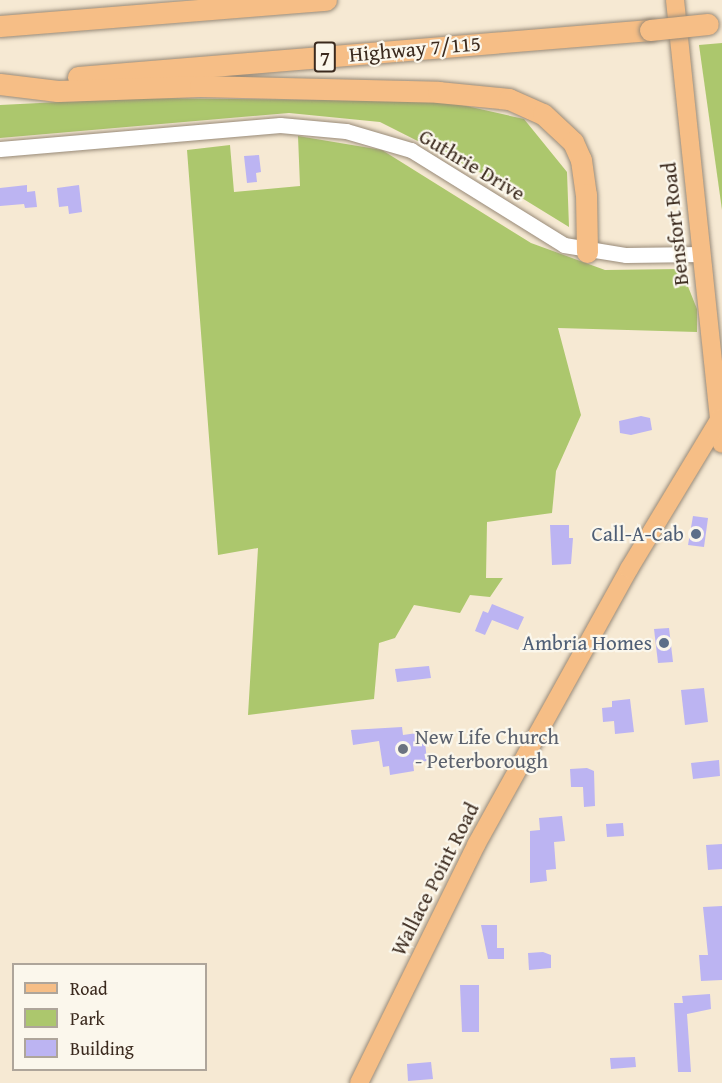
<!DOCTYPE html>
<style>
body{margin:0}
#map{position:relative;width:722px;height:1083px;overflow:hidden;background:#f6e9d3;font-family:"Gentium Book Plus",serif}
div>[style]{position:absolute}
.green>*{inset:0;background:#acc76d}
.building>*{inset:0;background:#bcb4f2}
.roads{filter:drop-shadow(0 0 2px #988a78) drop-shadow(0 0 2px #988a78)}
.minor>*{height:15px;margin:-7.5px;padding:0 7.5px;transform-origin:7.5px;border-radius:7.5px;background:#fff}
.major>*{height:18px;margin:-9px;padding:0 9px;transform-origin:9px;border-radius:9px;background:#f6be86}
.highway>*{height:21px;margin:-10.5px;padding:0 10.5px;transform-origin:10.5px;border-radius:10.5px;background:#f6be86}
.bridges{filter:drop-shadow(0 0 2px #988a78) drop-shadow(0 0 2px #988a78)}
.highway-bridge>*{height:21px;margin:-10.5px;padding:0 10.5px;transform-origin:10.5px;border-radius:10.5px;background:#f6be86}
.dots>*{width:16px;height:16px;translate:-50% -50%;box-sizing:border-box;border:3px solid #fbf7ec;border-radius:50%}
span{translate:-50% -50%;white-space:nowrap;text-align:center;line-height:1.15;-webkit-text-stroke:4.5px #fbf7ec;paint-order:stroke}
.shield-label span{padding:2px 4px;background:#fbf7ec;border:2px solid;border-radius:4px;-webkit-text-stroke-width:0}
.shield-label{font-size:20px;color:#3b2a1e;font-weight:700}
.street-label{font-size:21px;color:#3b2a1e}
.service-label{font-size:21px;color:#4e5e75}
.right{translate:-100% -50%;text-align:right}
.worship-label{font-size:21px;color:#5b616d}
.left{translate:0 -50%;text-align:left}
.legend{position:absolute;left:12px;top:963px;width:195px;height:108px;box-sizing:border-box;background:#fbf7ec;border:2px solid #aea59a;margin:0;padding:8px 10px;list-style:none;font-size:18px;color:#3b2a1e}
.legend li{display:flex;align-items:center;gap:12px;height:30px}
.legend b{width:30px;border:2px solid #aea59a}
</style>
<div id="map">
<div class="green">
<div style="clip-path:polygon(722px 43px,722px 210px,699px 45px)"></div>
<div style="clip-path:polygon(140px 98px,444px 101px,524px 119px,567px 172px,569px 227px,481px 173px,380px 122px,289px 113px,0 138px,0 105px)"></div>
<div style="clip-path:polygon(298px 136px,382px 150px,531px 243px,605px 270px,681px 269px,697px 309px,697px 332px,558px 328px,581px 415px,556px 471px,552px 513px,487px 522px,486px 578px,503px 578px,490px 597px,470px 595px,460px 613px,414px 605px,395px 638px,379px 643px,374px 699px,248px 715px,258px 548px,218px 555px,187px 150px,230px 145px,234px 192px,300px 186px)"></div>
</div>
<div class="building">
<div style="clip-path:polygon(259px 155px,261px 172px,256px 173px,257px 182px,247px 183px,244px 156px)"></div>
<div style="clip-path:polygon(27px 185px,27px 192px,35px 191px,37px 207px,25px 208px,24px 204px,0 206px,0 188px)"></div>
<div style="clip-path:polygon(79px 185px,82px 212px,69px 214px,68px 206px,59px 207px,57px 188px)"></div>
<div style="clip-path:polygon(641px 416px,650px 418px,652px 430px,631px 435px,620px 433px,619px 421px)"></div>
<div style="clip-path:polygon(693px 516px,708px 518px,704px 547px,688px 545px)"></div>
<div style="clip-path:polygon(550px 525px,569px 525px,569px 538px,573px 538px,571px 564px,552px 565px)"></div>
<div style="clip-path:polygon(492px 604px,524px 617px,518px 630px,492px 620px,485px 635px,475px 631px,483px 611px,488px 613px)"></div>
<div style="clip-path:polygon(669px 628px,673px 662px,658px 663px,654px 629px)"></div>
<div style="clip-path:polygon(429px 666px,431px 678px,397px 682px,395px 669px)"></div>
<div style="clip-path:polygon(704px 688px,708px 722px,685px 725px,681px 690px)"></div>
<div style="clip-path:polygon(630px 699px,634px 732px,615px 734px,614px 721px,603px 722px,602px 708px,612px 707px,612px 701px)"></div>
<div style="clip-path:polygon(402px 727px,403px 735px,424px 732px,427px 761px,413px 763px,414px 771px,390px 775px,389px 766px,383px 767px,379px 741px,353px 745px,351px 730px)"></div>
<div style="clip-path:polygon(719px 760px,720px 776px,693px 779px,691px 763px)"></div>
<div style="clip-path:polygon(587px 768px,594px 771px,595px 806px,584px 807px,583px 787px,571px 787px,570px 769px)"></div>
<div style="clip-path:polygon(562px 816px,565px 841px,554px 842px,556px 869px,546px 870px,547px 881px,530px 883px,530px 831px,540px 830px,539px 818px)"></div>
<div style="clip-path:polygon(623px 823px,624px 836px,607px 837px,606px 824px)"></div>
<div style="clip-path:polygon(722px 844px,722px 869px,708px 870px,706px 845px)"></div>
<div style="clip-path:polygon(722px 906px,722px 980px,701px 981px,699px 955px,708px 955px,703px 907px)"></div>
<div style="clip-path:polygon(481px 925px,497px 925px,497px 948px,504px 948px,504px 959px,488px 959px)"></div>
<div style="clip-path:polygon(543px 952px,551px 955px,551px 968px,529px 970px,528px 953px)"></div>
<div style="clip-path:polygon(460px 985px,479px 985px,479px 1032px,462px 1032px)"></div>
<div style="clip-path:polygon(710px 994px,711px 1009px,687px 1014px,691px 1072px,678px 1072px,674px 1003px,683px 1003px,682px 996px)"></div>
<div style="clip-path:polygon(635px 1057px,636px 1067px,611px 1069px,610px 1058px)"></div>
<div style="clip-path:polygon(431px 1062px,433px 1079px,408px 1081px,407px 1064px)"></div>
</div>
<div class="roads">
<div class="minor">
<div style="left:0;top:149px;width:281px;rotate:-4.9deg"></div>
<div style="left:280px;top:125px;width:66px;rotate:5.2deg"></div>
<div style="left:346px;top:131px;width:68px;rotate:16.3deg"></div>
<div style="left:411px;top:150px;width:180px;rotate:31.8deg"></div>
<div style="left:564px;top:245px;width:63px;rotate:9.2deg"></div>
<div style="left:626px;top:255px;width:75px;rotate:-0.8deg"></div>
</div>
<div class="major">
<div style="left:675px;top:0;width:446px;rotate:84deg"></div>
<div style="left:359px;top:1083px;width:265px;rotate:-63.8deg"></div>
<div style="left:476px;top:845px;width:316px;rotate:-61deg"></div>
<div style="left:629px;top:569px;width:176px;rotate:-58.9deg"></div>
</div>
<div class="highway">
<div style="left:0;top:26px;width:327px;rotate:-4.6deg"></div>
<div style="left:78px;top:77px;width:574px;rotate:-4.7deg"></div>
<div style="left:0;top:84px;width:58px;rotate:6.9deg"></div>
<div style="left:58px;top:91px;width:142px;rotate:-2deg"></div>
<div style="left:200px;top:86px;width:238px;rotate:1.4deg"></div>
<div style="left:438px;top:92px;width:71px;rotate:5.6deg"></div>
<div style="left:509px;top:99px;width:37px;rotate:24deg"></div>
<div style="left:543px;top:114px;width:41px;rotate:43deg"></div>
<div style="left:573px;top:142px;width:20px;rotate:66deg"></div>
<div style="left:581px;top:160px;width:34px;rotate:82deg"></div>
<div style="left:586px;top:194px;width:58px;rotate:89deg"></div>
</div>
</div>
<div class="bridges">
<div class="highway-bridge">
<div style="left:650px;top:30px;width:58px;rotate:-5.9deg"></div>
</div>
</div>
<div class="dots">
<div style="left:696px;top:534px;background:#5c6f8a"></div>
<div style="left:664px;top:643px;background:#5c6f8a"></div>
<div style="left:403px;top:749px;background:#6b7280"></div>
</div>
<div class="shield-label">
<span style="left:325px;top:57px">7</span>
</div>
<div class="street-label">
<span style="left:415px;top:49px;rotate:-5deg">Highway 7/115</span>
<span style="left:472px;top:165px;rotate:31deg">Guthrie Drive</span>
<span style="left:675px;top:224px;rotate:-96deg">Bensfort Road</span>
<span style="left:435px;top:879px;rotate:-63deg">Wallace Point Road</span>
</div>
<div class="service-label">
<span class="right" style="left:684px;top:534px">Call-A-Cab</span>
<span class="right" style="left:652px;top:643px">Ambria Homes</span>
</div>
<div class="worship-label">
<span class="left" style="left:415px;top:749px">New Life Church<br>- Peterborough</span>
</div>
<ul class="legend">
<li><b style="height:8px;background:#f6be86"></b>Road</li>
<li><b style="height:16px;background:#acc76d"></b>Park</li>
<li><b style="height:16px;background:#bcb4f2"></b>Building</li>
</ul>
</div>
